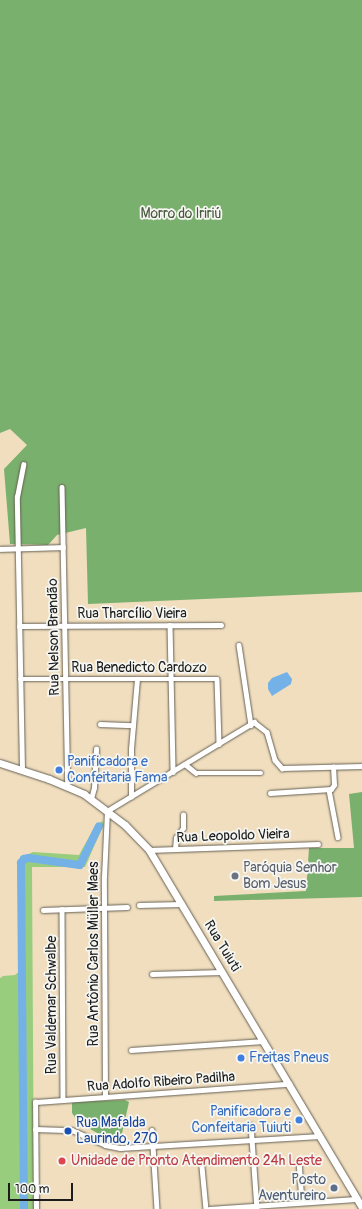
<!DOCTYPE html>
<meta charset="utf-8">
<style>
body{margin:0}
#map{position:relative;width:362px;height:1209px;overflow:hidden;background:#f0debe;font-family:Pangolin,sans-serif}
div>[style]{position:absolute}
.green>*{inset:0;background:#99cd7e}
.forest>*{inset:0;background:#7ab06d}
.water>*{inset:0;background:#74b1e6}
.river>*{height:8px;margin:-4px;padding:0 4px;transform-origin:4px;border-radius:4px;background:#74b1e6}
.roads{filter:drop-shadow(0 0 1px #666055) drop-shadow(0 0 1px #666055)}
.street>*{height:4.5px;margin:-2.25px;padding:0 2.25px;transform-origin:2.25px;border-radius:2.25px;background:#fff}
.primary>*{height:7px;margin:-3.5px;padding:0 3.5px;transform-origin:3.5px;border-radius:3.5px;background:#fff}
.dots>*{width:11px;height:11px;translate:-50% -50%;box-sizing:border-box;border:2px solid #f6f6f2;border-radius:50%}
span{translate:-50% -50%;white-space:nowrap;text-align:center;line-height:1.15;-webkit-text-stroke:3.5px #f6f6f2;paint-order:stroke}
.park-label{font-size:14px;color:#485a3e}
.street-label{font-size:14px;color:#1c1c1c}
.shop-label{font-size:14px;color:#366cbe}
.left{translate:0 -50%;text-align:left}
.right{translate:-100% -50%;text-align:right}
.worship-label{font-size:14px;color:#5b616d}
.transit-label{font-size:14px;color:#164399}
.health-label{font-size:14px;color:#be3a42}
.service-label{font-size:14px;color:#4e5e75}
.scale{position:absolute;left:8px;top:1183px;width:65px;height:18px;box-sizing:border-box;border:2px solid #1c1c1c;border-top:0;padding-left:5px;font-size:12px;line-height:14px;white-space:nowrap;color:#1c1c1c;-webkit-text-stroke:3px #f6f6f2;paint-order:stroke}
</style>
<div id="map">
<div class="green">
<div style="clip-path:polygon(102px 821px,104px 824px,85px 867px,32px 867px,34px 1209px,0 1209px,0 978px,3px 976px,15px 975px,20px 971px,20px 858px,33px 852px,79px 855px,95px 826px)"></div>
</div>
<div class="forest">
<div style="clip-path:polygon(0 0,362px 0,362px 592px,88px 604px,86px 528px,57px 535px,48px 545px,10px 544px,4px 469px,27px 445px,10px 429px,0 433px)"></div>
<div style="clip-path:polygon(362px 792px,362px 897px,214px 901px,214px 896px,306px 891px,309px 848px,354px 848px,349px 794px)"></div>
<div style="clip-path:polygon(125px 1100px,129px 1102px,121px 1138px,99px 1134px,79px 1123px,72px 1113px,72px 1102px)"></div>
</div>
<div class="water">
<div style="clip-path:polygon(287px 672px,292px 679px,291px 684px,272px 696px,268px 689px,268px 683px,272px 678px)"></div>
</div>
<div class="river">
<div style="left:24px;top:1209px;width:346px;rotate:-90.5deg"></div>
<div style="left:21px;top:863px;width:5px;rotate:-53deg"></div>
<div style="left:24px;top:859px;width:5px;rotate:-11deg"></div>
<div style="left:29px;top:858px;width:51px;rotate:7.8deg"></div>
<div style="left:80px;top:865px;width:43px;rotate:-64deg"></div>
</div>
<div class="roads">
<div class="street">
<div style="left:62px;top:487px;width:299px;rotate:88.9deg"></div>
<div style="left:0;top:549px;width:63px;rotate:-1.8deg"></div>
<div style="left:170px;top:625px;width:147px;rotate:88.8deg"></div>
<div style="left:19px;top:626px;width:202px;rotate:-0.3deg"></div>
<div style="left:239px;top:645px;width:81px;rotate:81.5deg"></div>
<div style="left:20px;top:679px;width:197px"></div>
<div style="left:217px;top:679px;width:65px;rotate:88.2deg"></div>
<div style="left:100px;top:724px;width:33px;rotate:2deg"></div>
<div style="left:185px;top:764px;width:14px;rotate:39deg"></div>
<div style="left:196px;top:773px;width:65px"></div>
<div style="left:22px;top:769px;width:272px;rotate:-91.1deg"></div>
<div style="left:17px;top:497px;width:33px;rotate:-79deg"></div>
<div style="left:329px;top:790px;width:48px;rotate:79.2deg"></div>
<div style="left:270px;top:793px;width:61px;rotate:-3.8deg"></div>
<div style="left:331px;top:789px;width:5px;rotate:-53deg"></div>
<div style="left:334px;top:785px;width:18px;rotate:-93deg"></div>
<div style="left:131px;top:797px;width:48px;rotate:-90deg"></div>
<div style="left:131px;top:749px;width:70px;rotate:-85.1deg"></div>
<div style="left:91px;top:799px;width:11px;rotate:-75deg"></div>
<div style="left:94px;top:788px;width:39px;rotate:-87deg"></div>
<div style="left:175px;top:849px;width:11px;rotate:-85deg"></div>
<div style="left:176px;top:838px;width:12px;rotate:-55deg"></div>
<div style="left:183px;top:828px;width:13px;rotate:-90deg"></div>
<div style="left:149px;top:850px;width:169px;rotate:-2deg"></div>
<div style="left:139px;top:905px;width:43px;rotate:-1.3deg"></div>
<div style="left:62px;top:909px;width:191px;rotate:89.7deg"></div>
<div style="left:43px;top:910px;width:84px;rotate:-2deg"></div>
<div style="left:152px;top:974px;width:70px;rotate:-1.6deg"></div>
<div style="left:131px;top:1050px;width:133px;rotate:-3.9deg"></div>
<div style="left:105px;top:1097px;width:220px;rotate:-90.3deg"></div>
<div style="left:104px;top:877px;width:66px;rotate:-87.4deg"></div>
<div style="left:107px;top:811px;width:172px;rotate:-31.2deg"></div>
<div style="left:254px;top:722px;width:16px;rotate:38deg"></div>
<div style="left:267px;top:732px;width:29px;rotate:74deg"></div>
<div style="left:275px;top:760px;width:11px;rotate:49deg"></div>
<div style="left:282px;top:768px;width:80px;rotate:-1.4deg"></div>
<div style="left:251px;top:1125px;width:84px;rotate:85.9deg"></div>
<div style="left:35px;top:1129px;width:37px;rotate:2deg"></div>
<div style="left:72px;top:1130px;width:36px;rotate:24deg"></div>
<div style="left:105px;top:1145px;width:15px;rotate:11deg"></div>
<div style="left:120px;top:1148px;width:200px;rotate:-3.4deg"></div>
<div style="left:152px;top:1130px;width:79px;rotate:86.4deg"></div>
<div style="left:299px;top:1161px;width:41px;rotate:85.8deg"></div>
<div style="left:202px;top:1167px;width:42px;rotate:84.6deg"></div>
<div style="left:36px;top:1209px;width:107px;rotate:-90.5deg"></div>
<div style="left:35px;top:1102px;width:255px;rotate:-4.1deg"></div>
<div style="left:209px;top:1209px;width:147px;rotate:-3.9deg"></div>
</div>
<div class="primary">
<div style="left:0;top:763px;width:52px;rotate:18.1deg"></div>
<div style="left:49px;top:779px;width:38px;rotate:23deg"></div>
<div style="left:84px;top:794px;width:51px;rotate:37.1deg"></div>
<div style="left:125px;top:825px;width:35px;rotate:46deg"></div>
<div style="left:149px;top:850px;width:417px;rotate:59.2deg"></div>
</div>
</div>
<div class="dots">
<div style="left:59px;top:770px;background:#3f7fe0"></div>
<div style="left:235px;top:876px;background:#6b7280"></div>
<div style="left:241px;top:1058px;background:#3f7fe0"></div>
<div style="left:299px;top:1120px;background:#3f7fe0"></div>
<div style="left:68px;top:1131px;background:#1a4fb4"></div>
<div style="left:62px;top:1161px;background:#e0444e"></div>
<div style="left:334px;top:1188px;background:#5c6f8a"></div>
</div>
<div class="park-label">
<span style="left:181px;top:214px">Morro do Iririú</span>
</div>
<div class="street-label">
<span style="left:132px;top:614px">Rua Tharcílio Vieira</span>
<span style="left:54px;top:637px;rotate:-91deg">Rua Nelson Brandão</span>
<span style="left:139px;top:668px">Rua Benedicto Cardozo</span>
<span style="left:233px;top:836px;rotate:-2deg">Rua Leopoldo Vieira</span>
<span style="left:222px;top:946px;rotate:59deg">Rua Tuiuti</span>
<span style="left:94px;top:954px;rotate:-90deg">Rua Antônio Carlos Müller Maes</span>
<span style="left:52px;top:1005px;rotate:-90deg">Rua Valdemar Schwalbe</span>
<span style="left:161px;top:1082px;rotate:-4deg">Rua Adolfo Ribeiro Padilha</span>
</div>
<div class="shop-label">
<span class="left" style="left:67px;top:770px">Panificadora e<br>Confeitaria Fama</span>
<span class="left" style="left:249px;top:1058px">Freitas Pneus</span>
<span class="right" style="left:291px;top:1120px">Panificadora e<br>Confeitaria Tuiuti</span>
</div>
<div class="worship-label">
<span class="left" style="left:243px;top:876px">Paróquia Senhor<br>Bom Jesus</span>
</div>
<div class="transit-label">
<span class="left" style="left:76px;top:1131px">Rua Mafalda<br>Laurindo, 270</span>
</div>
<div class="health-label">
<span class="left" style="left:71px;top:1161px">Unidade de Pronto Atendimento 24h Leste</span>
</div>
<div class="service-label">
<span class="right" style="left:326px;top:1188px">Posto<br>Aventureiro</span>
</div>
<div class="scale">100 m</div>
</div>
